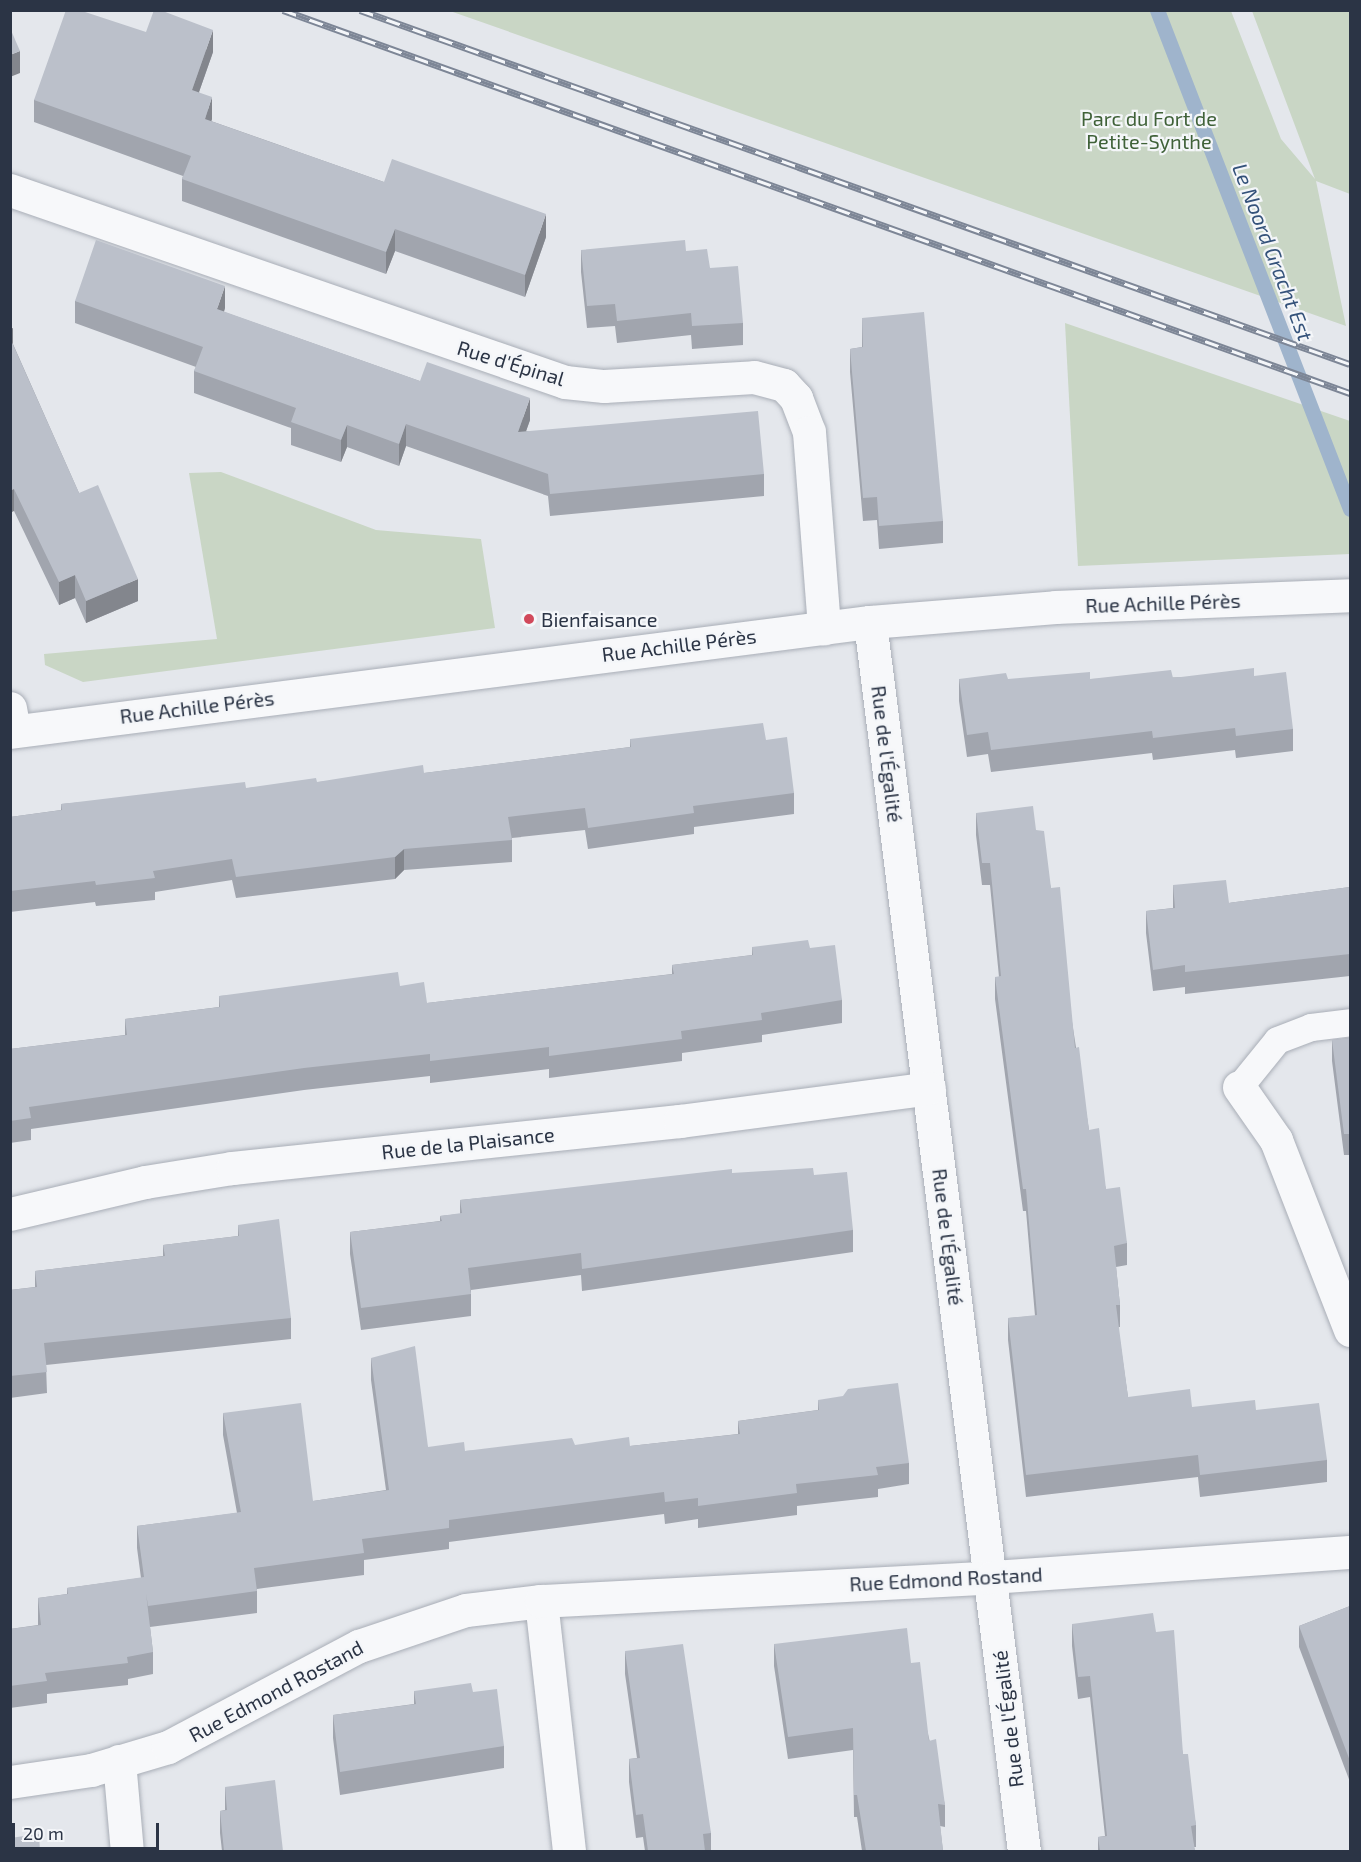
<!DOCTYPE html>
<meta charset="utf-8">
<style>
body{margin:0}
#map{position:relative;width:1361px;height:1862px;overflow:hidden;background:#e4e7ec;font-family:"Exo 2",sans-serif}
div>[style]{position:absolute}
.green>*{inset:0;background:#c9d6c5}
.stream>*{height:15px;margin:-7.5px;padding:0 7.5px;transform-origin:7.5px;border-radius:7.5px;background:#9fb4cc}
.roads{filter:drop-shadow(0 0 2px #a9aeb7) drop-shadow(0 0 2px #a9aeb7)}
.service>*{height:27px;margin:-13.5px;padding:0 13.5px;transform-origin:13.5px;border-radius:13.5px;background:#f7f8fa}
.minor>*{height:33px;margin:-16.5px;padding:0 16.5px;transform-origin:16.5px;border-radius:16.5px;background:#f7f8fa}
.tertiary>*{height:33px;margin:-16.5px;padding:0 16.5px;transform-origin:16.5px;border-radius:16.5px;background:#f7f8fa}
.rail>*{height:7px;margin-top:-3.5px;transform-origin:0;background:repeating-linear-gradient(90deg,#f4f6f9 0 14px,#7d8696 0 28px);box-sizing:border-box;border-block:2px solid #7d8696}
.wall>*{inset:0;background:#a1a5ae}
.shaded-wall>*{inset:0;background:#83868d}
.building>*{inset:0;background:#bbc0ca}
.dots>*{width:16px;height:16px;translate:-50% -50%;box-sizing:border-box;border:3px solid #f4f6f9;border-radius:50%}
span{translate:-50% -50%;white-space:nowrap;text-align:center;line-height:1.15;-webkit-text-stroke:4.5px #f4f6f9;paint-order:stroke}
.park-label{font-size:20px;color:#3f6138}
.street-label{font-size:20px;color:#2b3445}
.poi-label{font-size:20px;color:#2b3445}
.left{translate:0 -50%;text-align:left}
.water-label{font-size:21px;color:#34527a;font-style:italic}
.frame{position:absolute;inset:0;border:12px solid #2b3445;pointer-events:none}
.scale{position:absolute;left:12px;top:1823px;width:147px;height:27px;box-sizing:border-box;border:3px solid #2b3445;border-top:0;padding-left:8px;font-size:18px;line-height:21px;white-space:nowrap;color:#2b3445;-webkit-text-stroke:4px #f4f6f9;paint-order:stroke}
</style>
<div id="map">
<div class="green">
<div style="clip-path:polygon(450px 11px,1231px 11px,1281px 139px,1315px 179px,1252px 11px,1350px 11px,1350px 194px,1316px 181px,1346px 326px)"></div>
<div style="clip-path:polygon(1065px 323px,1350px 421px,1350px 554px,1078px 566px)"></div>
<div style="clip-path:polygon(221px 472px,376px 530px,481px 539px,495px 628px,83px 682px,45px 665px,44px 654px,217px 639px,189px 473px)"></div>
</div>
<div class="stream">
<div style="left:1157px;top:10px;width:535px;rotate:68.85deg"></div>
</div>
<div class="roads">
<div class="service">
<div style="left:1239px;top:1087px;width:60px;rotate:-51deg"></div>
<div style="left:1277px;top:1040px;width:36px;rotate:-21deg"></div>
<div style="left:1311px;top:1027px;width:39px;rotate:-7deg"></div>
</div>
<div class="minor">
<div style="left:10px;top:190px;width:587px;rotate:19.08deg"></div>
<div style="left:565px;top:382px;width:39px;rotate:6deg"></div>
<div style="left:604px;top:386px;width:150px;rotate:-3.4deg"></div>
<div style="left:754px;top:377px;width:31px;rotate:15deg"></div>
<div style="left:784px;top:385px;width:18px;rotate:47deg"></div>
<div style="left:796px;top:398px;width:36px;rotate:69deg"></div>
<div style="left:809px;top:432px;width:197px;rotate:85.6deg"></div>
<div style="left:870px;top:622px;width:1240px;rotate:82.86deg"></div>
<div style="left:10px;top:708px;width:23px;rotate:80deg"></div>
<div style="left:1239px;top:1087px;width:65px;rotate:55.1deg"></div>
<div style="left:1276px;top:1140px;width:204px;rotate:68.7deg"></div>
<div style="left:10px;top:1214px;width:139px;rotate:-13.3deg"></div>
<div style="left:145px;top:1182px;width:88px;rotate:-9.1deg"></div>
<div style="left:232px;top:1168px;width:450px;rotate:-6deg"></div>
<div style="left:680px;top:1121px;width:251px;rotate:-7.5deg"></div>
<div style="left:541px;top:1601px;width:253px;rotate:83.6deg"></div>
<div style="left:119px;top:1761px;width:91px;rotate:85deg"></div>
<div style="left:10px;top:1782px;width:82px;rotate:-8.4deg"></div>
<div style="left:91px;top:1770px;width:80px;rotate:-16.6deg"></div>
<div style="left:168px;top:1747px;width:216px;rotate:-27.9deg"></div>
<div style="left:359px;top:1646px;width:113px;rotate:-18.6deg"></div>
<div style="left:466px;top:1610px;width:76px;rotate:-6.8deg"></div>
<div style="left:541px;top:1601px;width:452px;rotate:-3deg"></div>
<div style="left:992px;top:1577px;width:359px;rotate:-4deg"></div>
</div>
<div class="tertiary">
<div style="left:10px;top:732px;width:867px;rotate:-7.29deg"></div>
<div style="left:870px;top:622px;width:186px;rotate:-4.6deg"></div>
<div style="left:1055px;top:607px;width:295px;rotate:-2.3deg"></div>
</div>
</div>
<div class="rail">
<div style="left:283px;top:10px;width:1134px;rotate:19.75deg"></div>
<div style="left:360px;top:10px;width:1051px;rotate:19.68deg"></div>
</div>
<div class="wall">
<div style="clip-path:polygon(146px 32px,213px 52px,199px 92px,212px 119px,211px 121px,384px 182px,546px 237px,525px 297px,395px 251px,386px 274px,182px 201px,182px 179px,183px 176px,34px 122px,34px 100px)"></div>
<div style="clip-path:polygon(581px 250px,686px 251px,710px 268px,743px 323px,743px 345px,692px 349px,691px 335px,617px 343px,615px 326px,587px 328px,581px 272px)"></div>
<div style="clip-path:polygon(75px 301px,225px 308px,224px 312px,530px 420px,526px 431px,764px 474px,764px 496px,550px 516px,548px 496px,406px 446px,399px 466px,347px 447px,341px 462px,291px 445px,291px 428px,194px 393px,194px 371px,196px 367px,75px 323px)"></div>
<div style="clip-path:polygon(862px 318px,943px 521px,943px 543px,879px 549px,877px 520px,863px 521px,850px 372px,850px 349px,862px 347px)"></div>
<div style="clip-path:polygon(13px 344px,79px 493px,138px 601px,86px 623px,75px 598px,59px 605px,14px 511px)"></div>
<div style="clip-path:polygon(1254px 676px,1293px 729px,1293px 751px,1236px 758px,1235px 750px,1153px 760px,1152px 753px,991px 772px,988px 754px,967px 757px,959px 701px,959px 679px,1090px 679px)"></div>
<div style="clip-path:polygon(630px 739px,766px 740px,794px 793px,794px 814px,694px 827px,694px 834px,588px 849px,585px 830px,512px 838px,512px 862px,404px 870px,395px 879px,236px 898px,232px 880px,155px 892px,155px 900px,96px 906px,95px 902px,10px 912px,10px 817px,61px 810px,61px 804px,424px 773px,630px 747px)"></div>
<div style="clip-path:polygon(976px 813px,1036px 830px,1051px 888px,1089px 1130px,1106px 1189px,1127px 1243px,1127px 1265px,1116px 1267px,1120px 1305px,1120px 1327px,1118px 1327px,1128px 1397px,1192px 1407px,1256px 1410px,1327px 1460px,1327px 1482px,1200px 1497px,1198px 1477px,1026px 1497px,1008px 1340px,1008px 1318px,1035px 1316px,1026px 1211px,1023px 1211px,995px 999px,995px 977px,999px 977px,990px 885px,982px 885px,976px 835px)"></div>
<div style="clip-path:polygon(1173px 885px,1229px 903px,1350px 887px,1350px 976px,1185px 994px,1185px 987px,1153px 991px,1146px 933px,1146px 911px,1173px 908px)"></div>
<div style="clip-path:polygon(752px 947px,810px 948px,842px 1000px,842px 1023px,762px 1035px,762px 1042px,682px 1053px,682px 1061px,549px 1078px,549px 1069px,430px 1083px,430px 1076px,304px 1090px,31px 1129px,31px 1140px,10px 1143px,10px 1049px,125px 1035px,125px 1019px,219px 1007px,219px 996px,400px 986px,427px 1003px,672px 974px,672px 965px,752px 955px)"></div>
<div style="clip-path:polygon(1350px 1038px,1350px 1156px,1350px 1155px,1344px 1155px,1332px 1061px,1332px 1040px)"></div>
<div style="clip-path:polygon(732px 1173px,814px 1175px,853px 1230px,853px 1252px,582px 1291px,581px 1275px,471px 1290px,471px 1316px,361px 1330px,350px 1254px,350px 1232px,440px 1221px,440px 1216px,460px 1214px,460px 1200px)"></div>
<div style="clip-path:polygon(238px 1225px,291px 1318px,291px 1339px,46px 1365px,47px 1393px,10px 1398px,10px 1290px,35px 1287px,35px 1271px,163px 1256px,163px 1245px,238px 1236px)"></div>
<div style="clip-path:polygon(371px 1358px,428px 1447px,465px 1451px,575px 1445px,630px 1446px,738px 1434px,738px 1421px,818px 1410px,818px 1400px,909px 1463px,909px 1484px,878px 1489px,878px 1497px,797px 1506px,797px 1515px,698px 1528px,698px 1519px,665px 1524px,664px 1514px,449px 1542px,449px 1549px,364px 1560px,364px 1575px,257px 1589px,257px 1613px,150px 1627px,153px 1652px,153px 1674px,128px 1679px,128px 1685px,47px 1694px,47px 1703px,10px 1708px,10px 1629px,38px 1625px,38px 1598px,67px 1594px,67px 1588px,141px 1578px,137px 1548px,137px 1526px,237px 1513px,223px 1435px,223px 1413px,313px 1501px,386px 1490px,371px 1380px)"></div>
<div style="clip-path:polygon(1350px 1606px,1350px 1782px,1299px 1647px,1299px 1626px)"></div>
<div style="clip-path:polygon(1072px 1624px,1156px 1632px,1183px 1754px,1196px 1825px,1196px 1847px,1194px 1847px,1195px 1851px,1098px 1851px,1098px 1837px,1105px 1836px,1090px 1697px,1078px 1699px,1072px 1646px)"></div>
<div style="clip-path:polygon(774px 1644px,911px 1663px,945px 1805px,945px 1827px,940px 1826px,943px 1851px,862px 1851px,857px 1817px,854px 1817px,853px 1750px,788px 1759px,774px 1666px)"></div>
<div style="clip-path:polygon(625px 1651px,711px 1833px,711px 1851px,645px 1851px,643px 1837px,636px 1838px,629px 1782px,629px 1759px,637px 1758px,625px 1674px)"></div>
<div style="clip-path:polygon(414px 1691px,473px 1692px,504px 1746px,504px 1768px,340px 1795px,333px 1738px,333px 1715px,414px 1704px)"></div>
<div style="clip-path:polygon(225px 1787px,283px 1851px,222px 1851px,220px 1833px,220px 1811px,225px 1810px)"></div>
</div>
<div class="shaded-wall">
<div style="clip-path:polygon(213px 30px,213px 52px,192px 112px,192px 90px)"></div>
<div style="clip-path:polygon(20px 51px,20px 73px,10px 77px,10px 55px)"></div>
<div style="clip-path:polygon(212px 97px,212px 119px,205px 141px,205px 119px)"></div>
<div style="clip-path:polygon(546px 214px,546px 237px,525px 297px,525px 275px)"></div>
<div style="clip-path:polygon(395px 229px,395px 251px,386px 274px,386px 252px)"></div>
<div style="clip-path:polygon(225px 286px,225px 308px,217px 331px,217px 309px)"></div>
<div style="clip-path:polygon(13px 328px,13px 350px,10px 351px,10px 329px)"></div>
<div style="clip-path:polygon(530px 398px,530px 420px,518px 454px,518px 432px)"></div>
<div style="clip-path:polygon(406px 424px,406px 446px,399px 466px,399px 444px)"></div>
<div style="clip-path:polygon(347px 425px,347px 447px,341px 462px,341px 440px)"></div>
<div style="clip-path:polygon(14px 489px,14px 511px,10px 513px,10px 490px)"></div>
<div style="clip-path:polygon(75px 575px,75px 598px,59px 605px,59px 582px)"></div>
<div style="clip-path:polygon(138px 579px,138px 601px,86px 623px,86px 601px)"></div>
<div style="clip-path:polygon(404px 849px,404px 870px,395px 879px,395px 857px)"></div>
</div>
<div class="building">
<div style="clip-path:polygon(66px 10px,79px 10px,146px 32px,154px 10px,160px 10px,213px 30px,192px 90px,212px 97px,205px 119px,384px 182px,392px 159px,546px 214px,525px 275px,395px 229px,386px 252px,182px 179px,191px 156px,34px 100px)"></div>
<div style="clip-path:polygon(10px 28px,20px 51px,10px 55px)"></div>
<div style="clip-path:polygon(96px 240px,225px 286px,217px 309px,420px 381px,427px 362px,530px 398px,518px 432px,758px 411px,764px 474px,550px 494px,548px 474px,406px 424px,399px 444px,347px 425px,341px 440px,291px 422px,296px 408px,194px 371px,203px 347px,75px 301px)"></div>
<div style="clip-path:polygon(685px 240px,686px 251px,707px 249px,710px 268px,738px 266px,743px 323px,692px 326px,691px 313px,617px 321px,615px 304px,587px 306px,581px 250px)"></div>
<div style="clip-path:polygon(924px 312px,943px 521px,879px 526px,877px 497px,863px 498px,850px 349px,863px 347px,862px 318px)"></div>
<div style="clip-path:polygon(10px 338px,79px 493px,98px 485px,138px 579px,86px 601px,75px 575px,59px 582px,14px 489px,10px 490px)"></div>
<div style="clip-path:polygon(1254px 668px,1254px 676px,1286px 672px,1293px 729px,1236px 736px,1235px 728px,1153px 738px,1152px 731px,991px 750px,988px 732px,967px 735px,959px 679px,1006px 673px,1008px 679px,1090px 672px,1090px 679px,1171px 670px,1173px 678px)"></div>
<div style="clip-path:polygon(763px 723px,766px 740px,787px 737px,794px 793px,693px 806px,694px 813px,588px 828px,585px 808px,508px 817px,512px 840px,404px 849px,395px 857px,236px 877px,232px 859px,153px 871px,155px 878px,96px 885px,95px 881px,10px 891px,10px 817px,62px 810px,61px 804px,245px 782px,246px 788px,316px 778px,317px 782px,423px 765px,424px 773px,631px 747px,630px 739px)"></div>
<div style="clip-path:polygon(1033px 806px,1036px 830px,1044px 831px,1051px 888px,1060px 887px,1075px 1048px,1079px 1047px,1089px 1130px,1099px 1128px,1106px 1189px,1120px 1187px,1127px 1243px,1114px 1246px,1120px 1305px,1116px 1305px,1128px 1397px,1190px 1389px,1192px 1407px,1255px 1400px,1256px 1410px,1319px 1403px,1327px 1460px,1200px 1475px,1198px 1455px,1026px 1475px,1008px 1318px,1037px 1315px,1026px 1189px,1023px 1189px,995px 977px,1001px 976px,990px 863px,982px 863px,976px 813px)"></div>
<div style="clip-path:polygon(1226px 880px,1229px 903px,1350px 887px,1350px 954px,1185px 972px,1185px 965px,1153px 970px,1146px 911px,1175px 908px,1173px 885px)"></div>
<div style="clip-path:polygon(808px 940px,810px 948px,835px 945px,842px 1000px,761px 1013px,762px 1020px,681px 1031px,682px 1039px,549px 1056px,549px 1047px,430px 1061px,430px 1054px,304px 1068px,29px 1107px,31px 1118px,10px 1121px,10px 1049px,127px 1035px,125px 1019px,220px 1007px,219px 996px,398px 972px,400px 986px,424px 982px,427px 1003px,674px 974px,672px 965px,753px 955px,752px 947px)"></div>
<div style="clip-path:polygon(1350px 1038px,1350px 1136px,1350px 1134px,1344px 1134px,1332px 1040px)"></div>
<div style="clip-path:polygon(813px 1168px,814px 1175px,847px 1172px,853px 1230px,582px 1269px,581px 1253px,468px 1268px,471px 1294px,361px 1308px,350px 1232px,442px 1221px,440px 1216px,462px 1213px,460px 1200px,732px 1169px,732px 1173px)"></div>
<div style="clip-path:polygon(279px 1219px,291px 1318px,44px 1343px,47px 1372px,10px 1376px,10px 1290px,37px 1287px,35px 1271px,165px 1256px,163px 1245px,239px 1236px,238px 1225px)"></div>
<div style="clip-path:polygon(415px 1346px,428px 1447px,464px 1442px,465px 1451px,572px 1438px,575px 1445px,629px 1437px,630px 1446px,740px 1434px,738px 1421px,819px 1410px,818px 1400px,843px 1396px,848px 1389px,898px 1383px,909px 1463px,876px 1467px,878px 1475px,796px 1484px,797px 1493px,698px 1506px,698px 1498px,665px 1502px,664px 1492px,449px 1520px,449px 1528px,362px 1539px,364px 1553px,254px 1568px,257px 1591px,148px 1606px,146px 1593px,153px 1652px,127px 1657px,128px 1663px,45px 1673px,47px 1681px,10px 1686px,10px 1629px,41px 1625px,38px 1598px,68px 1594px,67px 1588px,144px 1577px,137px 1526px,241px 1512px,223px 1413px,301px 1403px,313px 1501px,389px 1490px,371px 1358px)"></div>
<div style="clip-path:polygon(1350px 1606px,1350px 1761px,1299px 1626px)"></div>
<div style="clip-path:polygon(1153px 1613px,1156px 1632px,1174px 1630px,1183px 1754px,1188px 1754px,1196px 1825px,1191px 1826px,1195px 1851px,1100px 1851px,1098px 1837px,1107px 1836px,1090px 1676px,1078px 1677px,1072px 1624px)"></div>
<div style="clip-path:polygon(907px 1628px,911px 1663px,920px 1662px,929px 1741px,936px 1739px,945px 1805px,938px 1804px,943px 1851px,866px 1851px,857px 1795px,854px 1795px,853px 1728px,788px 1737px,774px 1644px)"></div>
<div style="clip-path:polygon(683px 1644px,711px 1833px,703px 1834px,705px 1851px,648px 1851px,643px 1814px,636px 1815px,629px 1759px,640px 1758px,625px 1651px)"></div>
<div style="clip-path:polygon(471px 1683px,473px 1692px,497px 1689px,504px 1746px,340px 1772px,333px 1715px,416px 1704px,414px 1691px)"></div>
<div style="clip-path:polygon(275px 1780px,283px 1851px,224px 1851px,220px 1811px,227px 1810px,225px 1787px)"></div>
<div style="clip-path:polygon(39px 1834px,40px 1851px,10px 1851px,10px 1838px)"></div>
</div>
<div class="dots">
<div style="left:529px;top:619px;background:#d1495b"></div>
</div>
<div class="park-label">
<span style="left:1149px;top:130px">Parc du Fort de<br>Petite-Synthe</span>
</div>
<div class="street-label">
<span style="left:511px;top:363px;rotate:17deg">Rue d'Épinal</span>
<span style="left:1163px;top:603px;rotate:-2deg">Rue Achille Pérès</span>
<span style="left:679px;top:645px;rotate:-7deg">Rue Achille Pérès</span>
<span style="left:197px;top:707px;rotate:-7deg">Rue Achille Pérès</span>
<span style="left:887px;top:754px;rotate:83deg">Rue de l'Égalité</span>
<span style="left:468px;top:1143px;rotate:-6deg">Rue de la Plaisance</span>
<span style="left:948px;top:1237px;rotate:83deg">Rue de l'Égalité</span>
<span style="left:946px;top:1579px;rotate:-3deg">Rue Edmond Rostand</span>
<span style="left:276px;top:1691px;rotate:-28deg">Rue Edmond Rostand</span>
<span style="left:1008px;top:1719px;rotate:-97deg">Rue de l'Égalité</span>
</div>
<div class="poi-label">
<span class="left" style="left:541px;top:619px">Bienfaisance</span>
</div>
<div class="water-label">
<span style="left:1273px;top:252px;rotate:69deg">Le Noord Gracht Est</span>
</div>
<div class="frame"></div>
<div class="scale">20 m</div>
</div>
